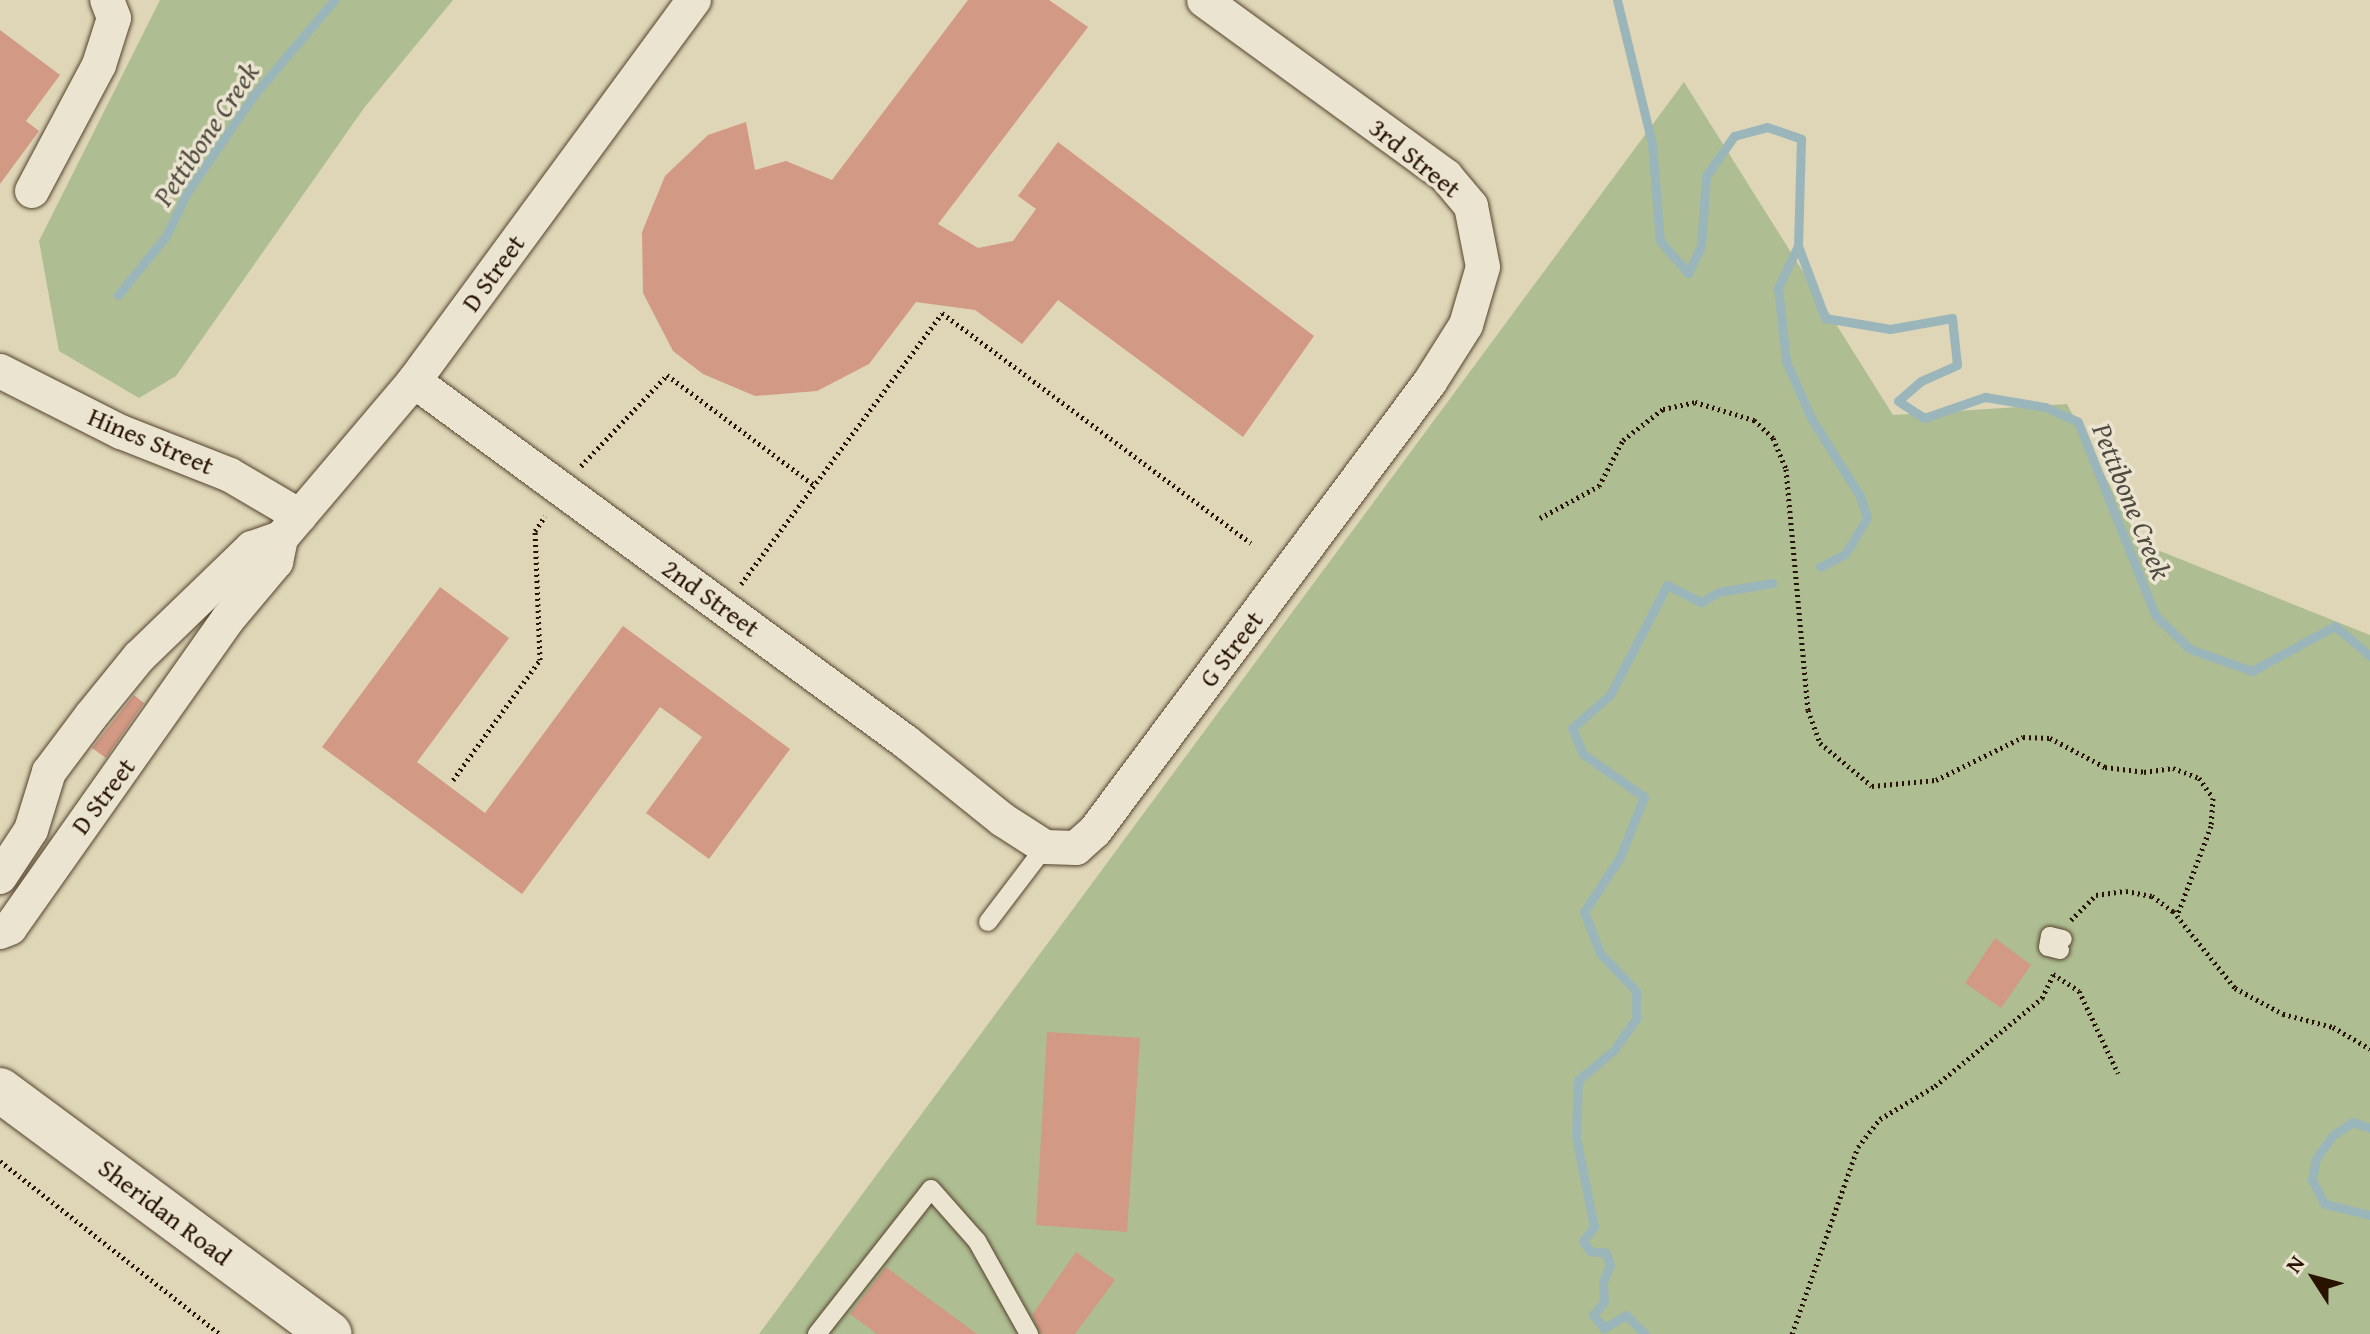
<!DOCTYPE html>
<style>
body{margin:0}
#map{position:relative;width:2370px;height:1334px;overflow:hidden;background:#ded6b7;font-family:"Gentium Book Plus",serif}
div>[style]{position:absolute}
.green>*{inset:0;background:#aebe92}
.stream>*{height:9px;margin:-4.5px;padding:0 4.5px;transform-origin:4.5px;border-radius:4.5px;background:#9ab6bb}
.building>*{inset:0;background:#d29984}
.path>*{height:5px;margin-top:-2.5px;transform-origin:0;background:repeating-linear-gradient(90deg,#281200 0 2px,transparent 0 6px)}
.roads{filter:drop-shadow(0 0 2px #56432e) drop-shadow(0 0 2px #56432e)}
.lane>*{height:18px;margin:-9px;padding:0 9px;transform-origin:9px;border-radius:9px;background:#eae4d0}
.street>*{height:34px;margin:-17px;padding:0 17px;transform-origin:17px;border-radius:17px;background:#eae4d0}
.secondary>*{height:44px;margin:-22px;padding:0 22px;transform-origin:22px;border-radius:22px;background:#eae4d0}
span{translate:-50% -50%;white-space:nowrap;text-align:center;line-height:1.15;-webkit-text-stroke:7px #eae4d0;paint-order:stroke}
.street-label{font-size:26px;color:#281200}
.water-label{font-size:28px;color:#504b41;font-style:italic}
.north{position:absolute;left:2274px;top:1238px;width:80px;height:80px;-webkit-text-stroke:6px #eae4d0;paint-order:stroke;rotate:306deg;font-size:22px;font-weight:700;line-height:32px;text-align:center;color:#281200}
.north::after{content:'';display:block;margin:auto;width:28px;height:36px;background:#281200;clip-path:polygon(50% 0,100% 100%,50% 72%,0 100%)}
</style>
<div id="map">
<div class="green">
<div style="clip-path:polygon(160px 0,453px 0,364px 108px,176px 376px,139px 398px,59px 351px,39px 241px)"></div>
<div style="clip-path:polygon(1684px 82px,1893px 415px,2067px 404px,2140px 543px,2370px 635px,2370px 1334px,759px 1334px)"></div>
</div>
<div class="stream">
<div style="left:1617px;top:0;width:148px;rotate:76.3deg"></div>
<div style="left:1652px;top:144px;width:97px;rotate:85.3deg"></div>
<div style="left:1660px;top:241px;width:43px;rotate:48.8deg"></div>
<div style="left:1688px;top:273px;width:30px;rotate:-64deg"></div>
<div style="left:1701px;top:246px;width:70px;rotate:-85.9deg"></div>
<div style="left:1706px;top:176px;width:49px;rotate:-55deg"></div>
<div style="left:1734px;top:136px;width:34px;rotate:-15deg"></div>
<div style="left:1767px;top:127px;width:36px;rotate:19deg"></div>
<div style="left:1801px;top:139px;width:107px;rotate:91.6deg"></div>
<div style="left:1798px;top:246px;width:47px;rotate:115.5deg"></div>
<div style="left:1778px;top:288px;width:73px;rotate:83.7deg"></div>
<div style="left:1786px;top:361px;width:62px;rotate:66.3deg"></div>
<div style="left:1811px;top:418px;width:92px;rotate:57.9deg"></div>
<div style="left:1860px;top:496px;width:23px;rotate:72deg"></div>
<div style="left:1867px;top:518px;width:42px;rotate:121.4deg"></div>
<div style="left:1845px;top:554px;width:28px;rotate:153deg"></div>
<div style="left:1798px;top:246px;width:77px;rotate:69.4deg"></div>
<div style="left:1825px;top:318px;width:66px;rotate:9.6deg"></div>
<div style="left:1890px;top:329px;width:63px;rotate:-10.1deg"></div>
<div style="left:1952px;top:318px;width:47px;rotate:83.9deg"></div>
<div style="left:1957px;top:365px;width:39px;rotate:156deg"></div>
<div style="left:1921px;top:381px;width:30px;rotate:139deg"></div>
<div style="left:1898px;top:401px;width:31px;rotate:33deg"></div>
<div style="left:1924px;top:418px;width:65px;rotate:-19deg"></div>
<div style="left:1985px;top:397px;width:61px;rotate:9.5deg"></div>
<div style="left:2045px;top:407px;width:36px;rotate:24deg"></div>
<div style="left:2078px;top:422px;width:208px;rotate:68.2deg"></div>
<div style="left:2155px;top:615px;width:49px;rotate:44.2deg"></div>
<div style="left:2190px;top:649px;width:66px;rotate:19.5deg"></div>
<div style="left:2252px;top:671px;width:94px;rotate:-28.5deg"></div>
<div style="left:2335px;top:626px;width:46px;rotate:40.6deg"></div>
<div style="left:118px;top:295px;width:76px;rotate:-50.9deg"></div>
<div style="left:166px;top:236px;width:47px;rotate:-64.5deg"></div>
<div style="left:186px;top:194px;width:119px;rotate:-55.6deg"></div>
<div style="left:253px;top:96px;width:126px;rotate:-49.8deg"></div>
<div style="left:2370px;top:1128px;width:18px;rotate:-161deg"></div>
<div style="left:2353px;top:1122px;width:24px;rotate:147deg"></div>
<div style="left:2333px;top:1135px;width:29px;rotate:126deg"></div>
<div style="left:2316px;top:1158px;width:22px;rotate:100deg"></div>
<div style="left:2312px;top:1180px;width:27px;rotate:62deg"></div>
<div style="left:2325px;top:1204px;width:46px;rotate:13.7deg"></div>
<div style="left:1645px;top:1334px;width:27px;rotate:-135deg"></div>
<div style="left:1626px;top:1315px;width:26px;rotate:149deg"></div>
<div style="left:1604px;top:1328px;width:17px;rotate:-130deg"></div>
<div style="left:1593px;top:1315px;width:17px;rotate:-50deg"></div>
<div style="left:1604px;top:1302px;width:20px;rotate:-93deg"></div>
<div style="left:1603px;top:1282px;width:18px;rotate:-68deg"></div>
<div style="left:1610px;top:1265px;width:13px;rotate:-108deg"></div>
<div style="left:1606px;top:1253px;width:16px;rotate:-173deg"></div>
<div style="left:1590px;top:1251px;width:12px;rotate:-125deg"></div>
<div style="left:1583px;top:1241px;width:18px;rotate:-52deg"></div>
<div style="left:1594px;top:1227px;width:92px;rotate:-101.3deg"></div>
<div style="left:1576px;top:1137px;width:57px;rotate:-88deg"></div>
<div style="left:1578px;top:1080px;width:47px;rotate:-39.8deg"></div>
<div style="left:1614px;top:1050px;width:38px;rotate:-55deg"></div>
<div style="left:1636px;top:1019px;width:28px;rotate:-90deg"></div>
<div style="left:1636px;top:991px;width:52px;rotate:-133.5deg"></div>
<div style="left:1600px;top:953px;width:44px;rotate:-111.3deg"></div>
<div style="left:1584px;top:912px;width:66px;rotate:-56.8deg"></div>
<div style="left:1620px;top:857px;width:65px;rotate:-68.2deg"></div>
<div style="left:1644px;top:797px;width:75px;rotate:-144.8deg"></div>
<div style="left:1583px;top:754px;width:28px;rotate:-113deg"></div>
<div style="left:1572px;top:728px;width:50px;rotate:-41deg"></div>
<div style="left:1610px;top:695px;width:124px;rotate:-62.6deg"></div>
<div style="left:1667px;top:585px;width:38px;rotate:27deg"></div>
<div style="left:1701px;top:602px;width:21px;rotate:-29deg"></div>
<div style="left:1719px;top:592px;width:54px;rotate:-9.6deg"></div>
</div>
<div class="building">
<div style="clip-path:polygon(968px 0,1049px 0,1088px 27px,938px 224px,978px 248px,1013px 241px,1036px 209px,1018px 196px,1058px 142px,1314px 336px,1243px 437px,1058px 300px,1022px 344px,975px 310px,916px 302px,869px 364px,817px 391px,755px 396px,703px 374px,673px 351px,643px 293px,642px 232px,665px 176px,708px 135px,746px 122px,755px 170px,786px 161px,832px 180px)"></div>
<div style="clip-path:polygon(0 30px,60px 75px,26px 121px,39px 131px,0 184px)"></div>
<div style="clip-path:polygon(440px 587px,509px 638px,417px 762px,485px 813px,623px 626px,790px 749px,709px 859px,646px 813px,702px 737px,660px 707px,522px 894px,322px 747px)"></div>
<div style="clip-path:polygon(134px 695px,144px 703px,106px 758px,92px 748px)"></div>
<div style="clip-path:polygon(1995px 938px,2031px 965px,2001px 1008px,1965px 983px)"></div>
<div style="clip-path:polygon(1047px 1032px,1140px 1038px,1127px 1232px,1036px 1225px)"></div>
<div style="clip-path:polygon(1076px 1252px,1115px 1280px,1075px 1334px,1041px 1334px,1032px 1315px)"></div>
<div style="clip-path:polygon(886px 1267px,977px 1334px,877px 1334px,850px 1314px)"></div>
</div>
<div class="path">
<div style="left:581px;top:466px;width:125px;rotate:-46.6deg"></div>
<div style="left:667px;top:375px;width:184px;rotate:36.8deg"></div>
<div style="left:1540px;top:518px;width:67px;rotate:-28.5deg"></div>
<div style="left:1599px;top:486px;width:52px;rotate:-62.4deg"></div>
<div style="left:1623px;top:440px;width:51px;rotate:-37.8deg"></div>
<div style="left:1663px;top:409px;width:33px;rotate:-12deg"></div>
<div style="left:1695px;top:402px;width:62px;rotate:17deg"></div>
<div style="left:1754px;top:420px;width:26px;rotate:43deg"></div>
<div style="left:1773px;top:438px;width:34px;rotate:67deg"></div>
<div style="left:1786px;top:469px;width:242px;rotate:84.8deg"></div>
<div style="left:1808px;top:710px;width:35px;rotate:70deg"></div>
<div style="left:1820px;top:743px;width:67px;rotate:39.6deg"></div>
<div style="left:1872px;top:786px;width:64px;rotate:-5.4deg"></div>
<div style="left:1936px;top:780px;width:97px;rotate:-26.3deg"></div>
<div style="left:2023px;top:737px;width:27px;rotate:2deg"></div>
<div style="left:2050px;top:738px;width:62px;rotate:27.8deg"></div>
<div style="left:2105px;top:767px;width:39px;rotate:7deg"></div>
<div style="left:2144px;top:772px;width:29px;rotate:-8deg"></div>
<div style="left:2173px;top:768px;width:28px;rotate:21deg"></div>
<div style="left:2199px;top:778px;width:24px;rotate:55deg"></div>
<div style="left:2213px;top:798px;width:28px;rotate:94deg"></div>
<div style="left:2211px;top:826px;width:96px;rotate:110.7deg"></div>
<div style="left:741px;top:584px;width:337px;rotate:-53.4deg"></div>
<div style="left:942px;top:313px;width:385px;rotate:36.7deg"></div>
<div style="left:453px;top:780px;width:148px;rotate:-54.1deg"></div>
<div style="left:540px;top:660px;width:129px;rotate:-92.2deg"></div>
<div style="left:535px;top:531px;width:18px;rotate:-56deg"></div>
<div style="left:2071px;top:920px;width:35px;rotate:-45deg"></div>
<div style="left:2096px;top:895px;width:30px;rotate:-8deg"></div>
<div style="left:2126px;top:891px;width:26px;rotate:11deg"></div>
<div style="left:2152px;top:896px;width:26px;rotate:36deg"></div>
<div style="left:2173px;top:911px;width:99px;rotate:51.2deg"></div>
<div style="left:2235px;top:988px;width:55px;rotate:28.4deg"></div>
<div style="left:2283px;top:1014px;width:52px;rotate:14.6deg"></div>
<div style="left:2333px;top:1027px;width:43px;rotate:30.7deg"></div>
<div style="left:2053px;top:974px;width:31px;rotate:33deg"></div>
<div style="left:2079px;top:991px;width:91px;rotate:64.6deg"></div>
<div style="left:0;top:1161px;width:280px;rotate:38.2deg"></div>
<div style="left:1792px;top:1334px;width:198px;rotate:-70.6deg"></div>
<div style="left:1858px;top:1147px;width:36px;rotate:-52deg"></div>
<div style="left:1880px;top:1119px;width:64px;rotate:-31deg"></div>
<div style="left:1935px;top:1086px;width:139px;rotate:-39.4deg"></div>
<div style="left:2042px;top:998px;width:30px;rotate:-64deg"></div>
</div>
<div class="roads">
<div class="lane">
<div style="left:988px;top:922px;width:94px;rotate:-52.8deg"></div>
<div style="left:2060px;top:950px;width:12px;rotate:-166deg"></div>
<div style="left:2048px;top:947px;width:11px;rotate:-80deg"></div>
<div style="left:2050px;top:936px;width:13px;rotate:13deg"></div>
<div style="left:817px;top:1334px;width:184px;rotate:-51.8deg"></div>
<div style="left:931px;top:1189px;width:69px;rotate:48.5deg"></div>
<div style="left:977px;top:1241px;width:107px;rotate:60.8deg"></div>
</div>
<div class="street">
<div style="left:32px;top:191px;width:143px;rotate:-62deg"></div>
<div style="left:99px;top:65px;width:49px;rotate:-72.3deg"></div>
<div style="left:114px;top:18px;width:19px;rotate:-111deg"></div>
<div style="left:0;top:371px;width:136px;rotate:26.8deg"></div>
<div style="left:121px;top:432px;width:117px;rotate:21.5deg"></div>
<div style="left:230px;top:475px;width:81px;rotate:30.4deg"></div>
<div style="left:414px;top:381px;width:610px;rotate:36.27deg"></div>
<div style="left:906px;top:742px;width:124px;rotate:38.8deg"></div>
<div style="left:1003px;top:820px;width:50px;rotate:32.7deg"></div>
<div style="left:1045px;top:847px;width:31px;rotate:2deg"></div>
<div style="left:1076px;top:848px;width:25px;rotate:-42deg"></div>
<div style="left:1095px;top:831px;width:560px;rotate:-53.27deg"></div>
<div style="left:1430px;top:382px;width:67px;rotate:-57.7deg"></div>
<div style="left:1466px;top:325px;width:60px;rotate:-73.7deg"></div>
<div style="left:1483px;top:267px;width:62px;rotate:-101.1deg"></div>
<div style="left:1471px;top:206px;width:39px;rotate:-130deg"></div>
<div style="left:1446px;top:176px;width:299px;rotate:-144deg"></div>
<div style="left:0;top:877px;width:56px;rotate:-56.6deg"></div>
<div style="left:31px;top:830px;width:61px;rotate:-72.8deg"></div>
<div style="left:49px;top:772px;width:70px;rotate:-53.1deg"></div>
<div style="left:91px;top:716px;width:76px;rotate:-50.9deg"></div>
<div style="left:139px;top:657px;width:157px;rotate:-44deg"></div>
<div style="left:252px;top:548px;width:31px;rotate:-19deg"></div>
<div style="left:281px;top:538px;width:206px;rotate:-49.7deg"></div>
<div style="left:414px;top:381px;width:473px;rotate:-53.7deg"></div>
<div style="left:0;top:932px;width:11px;rotate:-22deg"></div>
<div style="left:10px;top:928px;width:378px;rotate:-54.8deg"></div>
<div style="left:228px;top:619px;width:75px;rotate:-49.9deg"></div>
<div style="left:276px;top:562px;width:25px;rotate:-78deg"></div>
</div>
<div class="secondary">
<div style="left:0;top:1090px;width:410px;rotate:36.5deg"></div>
</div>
</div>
<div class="street-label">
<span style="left:1415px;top:158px;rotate:39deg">3rd Street</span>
<span style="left:493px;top:273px;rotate:-54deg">D Street</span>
<span style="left:151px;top:441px;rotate:23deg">Hines Street</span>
<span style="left:711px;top:598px;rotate:36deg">2nd Street</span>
<span style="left:1231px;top:649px;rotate:-53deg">G Street</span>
<span style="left:103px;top:796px;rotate:-53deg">D Street</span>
<span style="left:165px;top:1212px;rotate:37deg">Sheridan Road</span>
</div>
<div class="water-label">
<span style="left:206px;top:134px;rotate:-56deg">Pettibone Creek</span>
<span style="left:2132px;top:501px;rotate:68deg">Pettibone Creek</span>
</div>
<div class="north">N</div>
</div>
